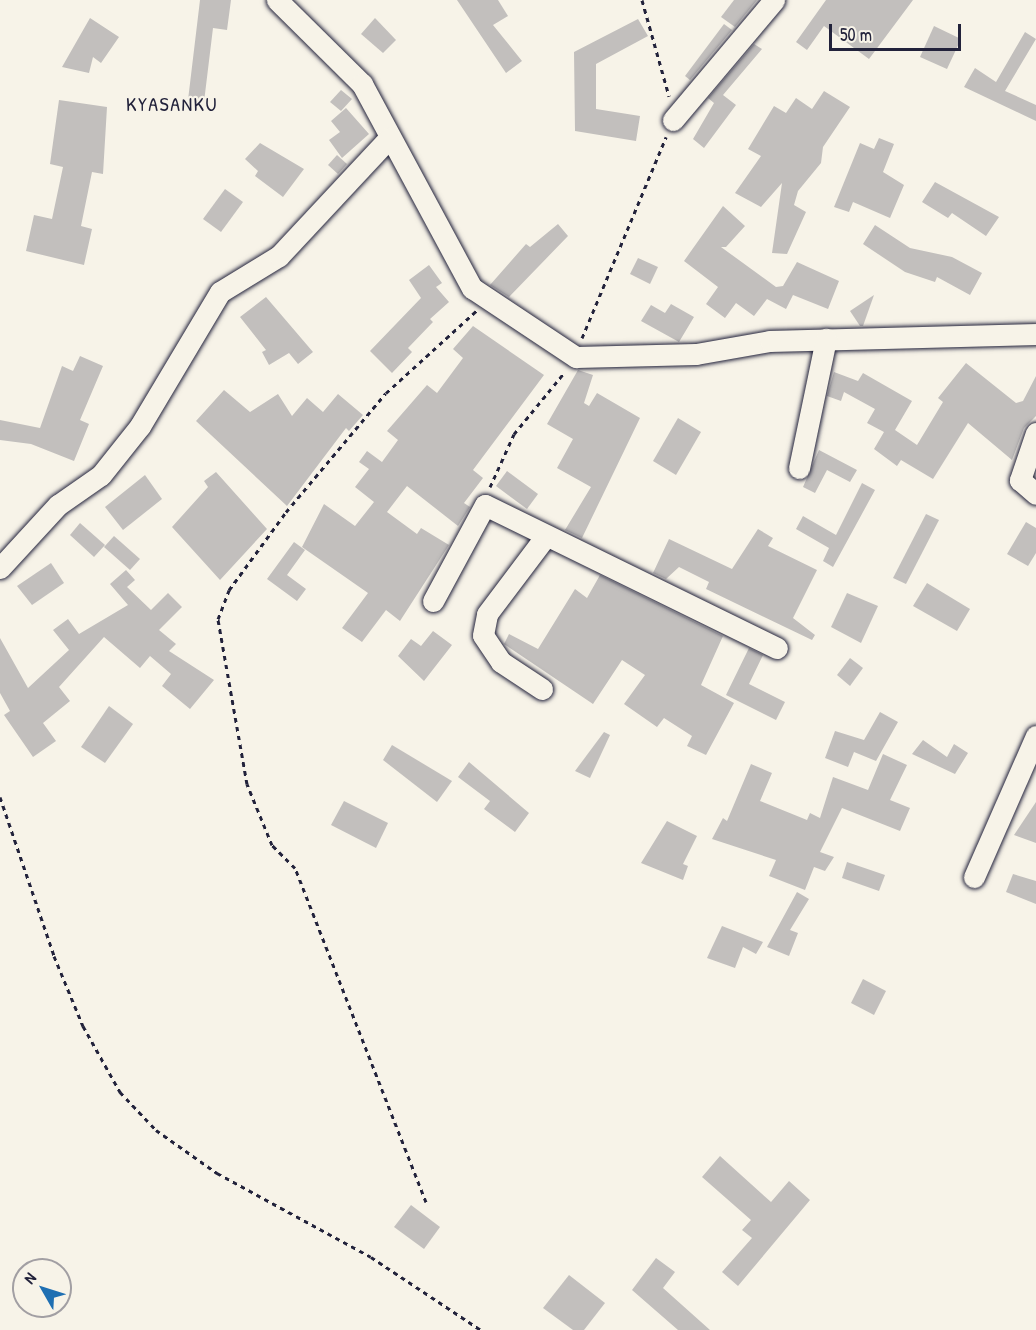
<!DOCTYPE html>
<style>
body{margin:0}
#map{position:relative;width:1036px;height:1330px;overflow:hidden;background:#f7f3e8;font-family:"Patrick Hand",sans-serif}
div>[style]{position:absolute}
.building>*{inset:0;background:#c2bfbd}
.path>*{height:3px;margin-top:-1.5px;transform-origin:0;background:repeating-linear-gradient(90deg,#22223b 0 4.5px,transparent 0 9px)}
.roads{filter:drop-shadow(0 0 2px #22223b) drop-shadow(0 0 2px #22223b)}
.street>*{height:21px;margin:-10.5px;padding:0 10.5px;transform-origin:10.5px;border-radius:10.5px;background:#f7f3e8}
span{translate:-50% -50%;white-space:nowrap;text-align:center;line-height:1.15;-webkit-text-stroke:4.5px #f7f3e8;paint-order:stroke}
.quarter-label{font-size:20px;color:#22223b;letter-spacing:1.5px}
.north{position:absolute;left:12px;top:1258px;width:60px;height:60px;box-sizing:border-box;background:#f7f3e8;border:2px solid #a29fa3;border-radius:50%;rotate:309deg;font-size:16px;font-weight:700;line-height:24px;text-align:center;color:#22223b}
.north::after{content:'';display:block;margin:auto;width:21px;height:27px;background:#1f6fb2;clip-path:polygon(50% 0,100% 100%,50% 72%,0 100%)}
.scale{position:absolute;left:829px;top:24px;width:132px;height:27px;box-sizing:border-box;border:3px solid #22223b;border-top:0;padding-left:8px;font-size:18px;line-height:21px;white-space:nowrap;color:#22223b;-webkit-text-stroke:4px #f7f3e8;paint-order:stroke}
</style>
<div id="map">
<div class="building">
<div style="clip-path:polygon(200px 0,231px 0,227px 30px,213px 28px,204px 102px,188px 100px)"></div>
<div style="clip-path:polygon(457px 0,498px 0,508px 16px,493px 25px,522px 61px,506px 73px)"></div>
<div style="clip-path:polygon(734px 0,757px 0,735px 27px,721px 17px)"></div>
<div style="clip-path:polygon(826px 0,913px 0,869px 59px,824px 26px,807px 50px,796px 42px)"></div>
<div style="clip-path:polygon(90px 18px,119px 37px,101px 63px,93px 57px,89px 73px,62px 67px)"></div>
<div style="clip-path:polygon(375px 18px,396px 40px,383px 53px,361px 34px)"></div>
<div style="clip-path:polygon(638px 19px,648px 36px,596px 64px,596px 109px,640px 116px,636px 141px,575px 131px,574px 52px)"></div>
<div style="clip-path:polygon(724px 24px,732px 30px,690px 80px,685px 76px)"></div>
<div style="clip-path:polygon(934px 26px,961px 39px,947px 69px,920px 57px)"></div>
<div style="clip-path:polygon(1025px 32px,1036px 39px,1005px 91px,1036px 105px,1036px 121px,964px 87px,975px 68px,996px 82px)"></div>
<div style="clip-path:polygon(754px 44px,762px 49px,723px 95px,736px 105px,704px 148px,693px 139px,714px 103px,708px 98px)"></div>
<div style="clip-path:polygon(341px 90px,352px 99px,341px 111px,330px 102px)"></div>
<div style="clip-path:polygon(824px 91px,850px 107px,823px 147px,821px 163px,798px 191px,794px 205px,806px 212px,787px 254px,772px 253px,782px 183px,761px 207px,735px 193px,761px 156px,748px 149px,774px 106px,786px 113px,796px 98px,812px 109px)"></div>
<div style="clip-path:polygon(59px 100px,107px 107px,103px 174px,92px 172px,81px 226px,92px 229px,84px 265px,26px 251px,34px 215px,52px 219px,63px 167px,50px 164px)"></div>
<div style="clip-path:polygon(346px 108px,369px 134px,342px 158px,329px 140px,340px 132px,331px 121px)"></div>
<div style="clip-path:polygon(879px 138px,894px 144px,883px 172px,904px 185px,890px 218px,853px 202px,849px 212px,834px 207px,860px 143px,874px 149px)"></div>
<div style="clip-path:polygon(260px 143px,304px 169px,283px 197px,255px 176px,258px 171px,245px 159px)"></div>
<div style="clip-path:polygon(337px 155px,347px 164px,338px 174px,328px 165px)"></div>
<div style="clip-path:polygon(935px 182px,999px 217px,986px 236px,952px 213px,948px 218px,922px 202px)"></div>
<div style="clip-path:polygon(225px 189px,243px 202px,221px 232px,203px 219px)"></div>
<div style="clip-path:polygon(723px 206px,745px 226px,726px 247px,721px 247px,776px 287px,783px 286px,797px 262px,839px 281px,828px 309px,793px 295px,786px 309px,767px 299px,754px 316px,736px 303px,725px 318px,706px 304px,718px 287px,684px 261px)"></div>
<div style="clip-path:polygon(558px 224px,568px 236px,509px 297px,490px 285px,526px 244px,530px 247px)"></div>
<div style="clip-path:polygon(875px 225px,910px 248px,952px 257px,982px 273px,970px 295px,937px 277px,935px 282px,905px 272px,863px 244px)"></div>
<div style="clip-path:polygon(638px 258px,658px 267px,650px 284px,630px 274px)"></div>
<div style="clip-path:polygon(429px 265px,442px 283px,436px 287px,449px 302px,430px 319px,433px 322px,408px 348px,412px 352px,392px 373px,370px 351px,421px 298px,409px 280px)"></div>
<div style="clip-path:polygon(874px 295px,863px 326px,860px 326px,850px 311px)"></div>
<div style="clip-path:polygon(266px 297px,313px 352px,298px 364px,289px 353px,269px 365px,262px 352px,266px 350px,240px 317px)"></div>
<div style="clip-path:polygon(671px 304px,694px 317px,679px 342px,641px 321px,651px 305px,665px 313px)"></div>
<div style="clip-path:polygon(473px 326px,544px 375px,473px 470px,483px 478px,464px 503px,470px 507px,458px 526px,407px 486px,387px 512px,417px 534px,421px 528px,449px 545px,400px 621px,386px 610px,362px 642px,342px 628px,368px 593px,302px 547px,324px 504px,355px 526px,374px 502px,355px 487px,369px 469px,359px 462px,367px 451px,382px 462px,398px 440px,387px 431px,427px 385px,437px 393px,463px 358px,453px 349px)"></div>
<div style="clip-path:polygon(80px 356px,103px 366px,80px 420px,89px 424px,74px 461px,31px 444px,0 440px,0 420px,40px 428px,62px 366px,73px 371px)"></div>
<div style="clip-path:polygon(966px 363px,1016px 403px,1023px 401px,1036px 376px,1036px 416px,1024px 428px,1012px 460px,968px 423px,933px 479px,901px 460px,897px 466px,874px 449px,884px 432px,867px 423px,875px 409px,844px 392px,841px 401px,827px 396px,834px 372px,858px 381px,863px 373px,912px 401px,895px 430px,917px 445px,943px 402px,938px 398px)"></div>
<div style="clip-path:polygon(578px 370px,593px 375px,584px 403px,589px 406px,597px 393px,640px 418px,582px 538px,565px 530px,591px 487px,557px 468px,573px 439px,547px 424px)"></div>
<div style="clip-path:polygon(224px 390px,250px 412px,278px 394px,292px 416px,307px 398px,323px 412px,338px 394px,363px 415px,349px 431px,346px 428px,287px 506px,196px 421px)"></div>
<div style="clip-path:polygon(678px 418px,701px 432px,676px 475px,653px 461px)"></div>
<div style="clip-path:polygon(819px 450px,857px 470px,850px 482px,827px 470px,815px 493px,803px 487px)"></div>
<div style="clip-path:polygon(507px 471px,538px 494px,527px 509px,496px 486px)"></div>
<div style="clip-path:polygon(216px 472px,267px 529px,220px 580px,172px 527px,208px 487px,204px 481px)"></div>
<div style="clip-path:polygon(145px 475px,162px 499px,123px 530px,105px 507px)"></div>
<div style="clip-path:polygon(862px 483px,875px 490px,833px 567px,823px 561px,829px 548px,796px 529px,803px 516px,836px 535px)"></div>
<div style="clip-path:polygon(926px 514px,939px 520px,906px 584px,893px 578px)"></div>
<div style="clip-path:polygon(1026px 522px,1036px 528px,1036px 553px,1028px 566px,1007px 554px)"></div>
<div style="clip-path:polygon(80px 523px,105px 545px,94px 557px,70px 535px)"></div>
<div style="clip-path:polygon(758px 529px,773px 538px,768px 546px,817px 570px,793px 618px,815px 635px,812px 640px,706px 589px,709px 582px,679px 567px,666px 579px,653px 573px,669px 539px,732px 569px)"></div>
<div style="clip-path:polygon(114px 536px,140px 559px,130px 570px,104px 547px)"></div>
<div style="clip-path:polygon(294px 542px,305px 550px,287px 575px,306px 589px,297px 601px,267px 579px)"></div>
<div style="clip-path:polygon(51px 563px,64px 583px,32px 605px,17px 586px)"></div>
<div style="clip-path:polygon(126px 570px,135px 580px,127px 587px,151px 610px,168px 593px,182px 607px,159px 630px,176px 644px,169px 651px,214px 680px,190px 709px,162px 686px,171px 674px,150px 656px,140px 668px,104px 637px,59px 687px,70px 701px,43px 723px,56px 741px,33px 757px,4px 715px,10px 711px,0 693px,0 638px,28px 688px,69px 650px,53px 630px,68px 619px,79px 634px,128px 605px,110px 584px)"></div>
<div style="clip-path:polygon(600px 575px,723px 636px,701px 685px,734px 703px,706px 755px,687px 746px,692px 736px,664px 718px,657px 727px,624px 704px,645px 675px,622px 660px,593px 704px,504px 644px,509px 634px,538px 649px,575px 589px,587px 598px)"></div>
<div style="clip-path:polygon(927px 583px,970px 609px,957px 631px,913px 606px)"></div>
<div style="clip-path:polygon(847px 593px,878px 606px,861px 643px,831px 627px)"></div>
<div style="clip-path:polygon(433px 631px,452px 645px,424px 681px,398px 656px,411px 639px,421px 646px)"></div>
<div style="clip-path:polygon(749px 648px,763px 655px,749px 684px,785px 702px,776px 720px,726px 695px)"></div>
<div style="clip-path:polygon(850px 658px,863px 668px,850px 686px,837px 675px)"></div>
<div style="clip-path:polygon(109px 706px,133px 724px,105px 763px,81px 747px)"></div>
<div style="clip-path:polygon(880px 712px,898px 722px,876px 761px,854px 752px,848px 767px,825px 758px,835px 731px,864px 740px)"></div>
<div style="clip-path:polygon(604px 732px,610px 735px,590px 778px,575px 771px)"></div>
<div style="clip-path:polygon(923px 740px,947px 757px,954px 744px,968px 753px,955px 774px,912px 754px)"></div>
<div style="clip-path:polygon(392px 745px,452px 781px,437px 802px,383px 760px)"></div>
<div style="clip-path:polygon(883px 754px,907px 765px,890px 800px,910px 808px,900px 831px,842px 808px,820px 852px,834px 857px,825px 871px,814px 867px,805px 890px,769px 876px,776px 860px,712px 839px,723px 818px,727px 821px,751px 764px,772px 773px,760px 801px,807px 820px,810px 813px,820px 818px,833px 777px,868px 790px)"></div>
<div style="clip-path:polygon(469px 762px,529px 813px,515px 832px,484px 809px,490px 801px,458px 777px)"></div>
<div style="clip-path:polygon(344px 801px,388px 823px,376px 848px,331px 825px)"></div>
<div style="clip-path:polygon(1036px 802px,1036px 843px,1014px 835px)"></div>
<div style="clip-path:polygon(667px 821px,697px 836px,683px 864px,688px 866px,683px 880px,641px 863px)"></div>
<div style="clip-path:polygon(847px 862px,885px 875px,879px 891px,842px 878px)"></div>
<div style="clip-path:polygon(1013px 874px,1036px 881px,1036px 904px,1006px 892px)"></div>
<div style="clip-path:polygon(797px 892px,809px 899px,790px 930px,798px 933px,789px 956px,767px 947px)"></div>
<div style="clip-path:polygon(722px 926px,763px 942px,756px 954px,743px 947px,735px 968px,707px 958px)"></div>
<div style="clip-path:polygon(863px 979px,886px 991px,874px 1015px,851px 1003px)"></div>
<div style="clip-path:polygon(720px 1156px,771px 1202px,789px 1181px,810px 1200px,738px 1286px,722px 1272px,752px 1238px,742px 1230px,751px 1220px,702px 1177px)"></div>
<div style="clip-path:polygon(411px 1205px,440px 1227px,424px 1249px,394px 1227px)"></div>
<div style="clip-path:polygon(656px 1258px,675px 1272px,663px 1288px,710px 1330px,678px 1330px,632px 1290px)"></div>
<div style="clip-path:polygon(569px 1275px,605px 1303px,584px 1330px,573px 1330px,543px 1308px)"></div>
</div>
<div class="path">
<div style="left:642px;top:0;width:100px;rotate:74.3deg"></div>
<div style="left:582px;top:338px;width:218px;rotate:-67.3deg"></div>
<div style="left:490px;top:487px;width:58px;rotate:-65.6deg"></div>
<div style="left:514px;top:434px;width:79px;rotate:-50.7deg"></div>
<div style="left:0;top:797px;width:168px;rotate:71.2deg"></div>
<div style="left:54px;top:956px;width:76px;rotate:67.5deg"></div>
<div style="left:83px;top:1026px;width:76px;rotate:60.7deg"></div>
<div style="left:120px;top:1092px;width:52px;rotate:46.5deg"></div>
<div style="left:156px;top:1130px;width:75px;rotate:35.2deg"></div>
<div style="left:217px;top:1173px;width:175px;rotate:28.6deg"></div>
<div style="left:371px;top:1257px;width:132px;rotate:33.6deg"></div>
<div style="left:426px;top:1202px;width:359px;rotate:-111.4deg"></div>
<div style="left:295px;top:868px;width:33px;rotate:-135deg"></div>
<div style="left:272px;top:845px;width:66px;rotate:-112.3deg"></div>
<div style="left:247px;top:784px;width:168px;rotate:-100deg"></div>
<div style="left:218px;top:619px;width:31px;rotate:-69deg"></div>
<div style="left:229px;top:590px;width:97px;rotate:-53.8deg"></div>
<div style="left:286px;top:512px;width:155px;rotate:-50deg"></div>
<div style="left:386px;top:393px;width:122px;rotate:-42.3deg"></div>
</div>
<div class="roads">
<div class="street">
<div style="left:277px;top:0;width:120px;rotate:44.7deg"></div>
<div style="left:362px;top:84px;width:232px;rotate:61.7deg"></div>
<div style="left:472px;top:288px;width:125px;rotate:33.6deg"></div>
<div style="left:576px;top:357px;width:120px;rotate:-1.4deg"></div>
<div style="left:696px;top:354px;width:75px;rotate:-10deg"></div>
<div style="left:770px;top:341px;width:266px;rotate:-1.5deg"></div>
<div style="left:673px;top:120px;width:157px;rotate:-49.9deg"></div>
<div style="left:1036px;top:433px;width:50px;rotate:108.8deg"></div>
<div style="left:1020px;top:480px;width:21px;rotate:41deg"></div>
<div style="left:799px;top:468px;width:132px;rotate:-78.2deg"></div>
<div style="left:0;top:568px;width:86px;rotate:-47.4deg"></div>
<div style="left:58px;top:505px;width:52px;rotate:-34.9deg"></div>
<div style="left:101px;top:475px;width:63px;rotate:-51.5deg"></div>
<div style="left:140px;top:426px;width:156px;rotate:-59.2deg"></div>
<div style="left:220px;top:292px;width:69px;rotate:-31.4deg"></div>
<div style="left:279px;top:256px;width:161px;rotate:-47deg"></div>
<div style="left:433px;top:601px;width:109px;rotate:-61.6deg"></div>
<div style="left:485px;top:505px;width:325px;rotate:26.1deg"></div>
<div style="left:542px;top:689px;width:49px;rotate:-146.6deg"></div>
<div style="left:501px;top:662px;width:32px;rotate:-124deg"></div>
<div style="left:483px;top:635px;width:21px;rotate:-79deg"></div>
<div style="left:487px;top:614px;width:96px;rotate:-53deg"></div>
<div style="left:974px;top:877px;width:154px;rotate:-66.3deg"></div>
</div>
</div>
<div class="quarter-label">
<span style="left:172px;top:103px">KYASANKU</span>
</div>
<div class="north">N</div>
<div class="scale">50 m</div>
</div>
